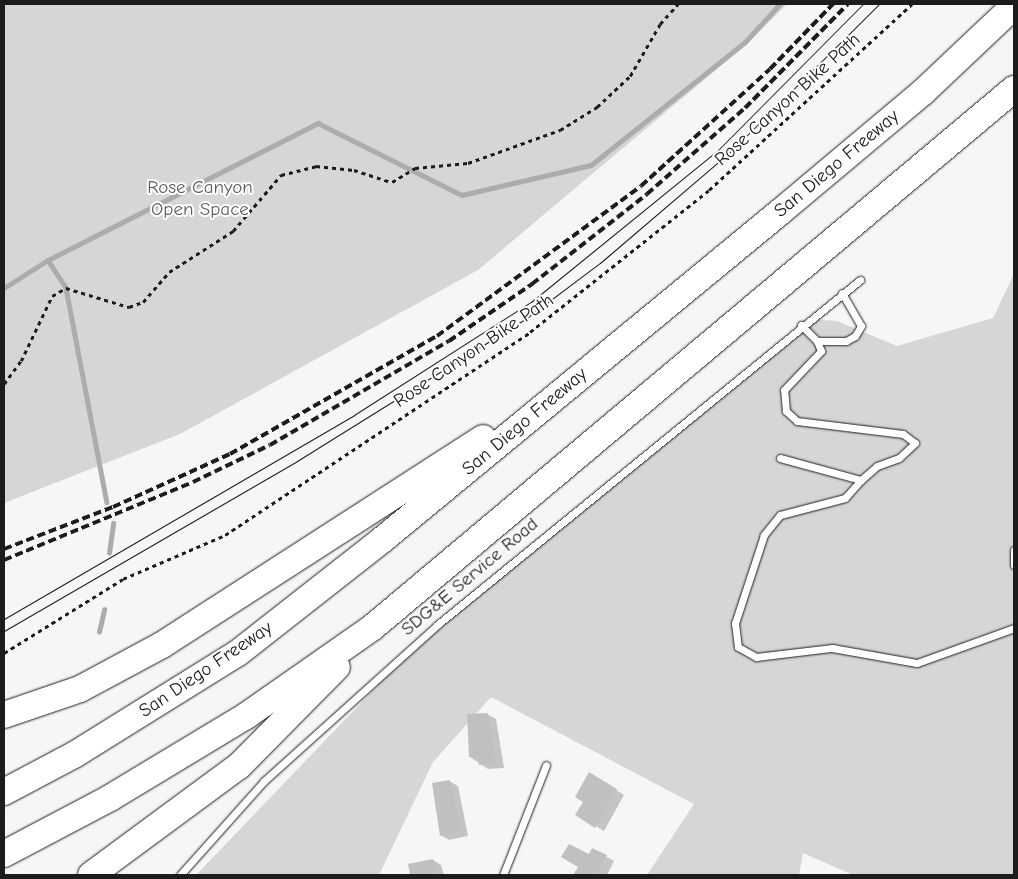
<!DOCTYPE html>
<style>
body{margin:0}
#map{position:relative;width:1018px;height:879px;overflow:hidden;background:#f6f6f6;font-family:"Comic Neue",sans-serif}
div>[style]{position:absolute}
.green>*{inset:0;background:#d6d6d6}
.shadow>*{inset:0;background:#0003}
.stream>*{height:4.5px;margin:-2.25px;padding:0 2.25px;transform-origin:2.25px;border-radius:2.25px;background:#acacac}
.building>*{inset:0;background:#c0c0c0}
.path>*{height:2.5px;margin-top:-1.25px;transform-origin:0;background:repeating-linear-gradient(90deg,#1c1c1c 0 4px,transparent 0 8px)}
.roads{filter:drop-shadow(0 0 1px #1c1c1c) drop-shadow(0 0 1px #1c1c1c)}
.service>*{height:7px;margin:-3.5px;padding:0 3.5px;transform-origin:3.5px;border-radius:3.5px;background:#fff}
.motorway>*{height:26px;margin:-13px;padding:0 13px;transform-origin:13px;border-radius:13px;background:#fff}
.tram>*{height:1px;margin:-0.5px;padding:0 0.5px;transform-origin:0.5px;border-radius:0.5px;background:#1c1c1c}
.rail>*{height:4px;margin-top:-2px;transform-origin:0;background:repeating-linear-gradient(90deg,#1c1c1c 0 8px,transparent 0 12px)}
span{translate:-50% -50%;white-space:nowrap;text-align:center;line-height:1.15;-webkit-text-stroke:4px #fff;paint-order:stroke}
.street-label{font-size:19px;color:#1c1c1c}
.park-label{font-size:19px;color:#5d5d5d}
.frame{position:absolute;inset:0;border:5px solid #1c1c1c;pointer-events:none}
</style>
<div id="map">
<div class="green">
<div style="clip-path:polygon(4px 4px,787px 4px,748px 43px,478px 270px,180px 434px,4px 503px)"></div>
<div style="clip-path:polygon(1014px 274px,1014px 875px,853px 875px,803px 853px,799px 875px,647px 875px,694px 804px,491px 697px,433px 762px,379px 875px,196px 875px,408px 654px,809px 319px,837px 321px,897px 346px,993px 318px)"></div>
</div>
<div class="shadow">
<div style="clip-path:polygon(487px 714px,496px 719px,504px 768px,488px 769px,470px 757px)"></div>
<div style="clip-path:polygon(590px 774px,624px 795px,604px 831px,576px 814px,585px 801px)"></div>
<div style="clip-path:polygon(449px 781px,458px 786px,468px 836px,449px 840px,441px 835px)"></div>
<div style="clip-path:polygon(593px 849px,614px 861px,607px 875px,574px 875px)"></div>
<div style="clip-path:polygon(433px 860px,441px 865px,444px 875px,412px 875px,409px 865px)"></div>
</div>
<div class="stream">
<div style="left:48px;top:260px;width:33px;rotate:57deg"></div>
<div style="left:66px;top:288px;width:218px;rotate:79.2deg"></div>
<div style="left:4px;top:288px;width:52px;rotate:-32.5deg"></div>
<div style="left:48px;top:260px;width:303px;rotate:-26.9deg"></div>
<div style="left:318px;top:123px;width:161px;rotate:26.6deg"></div>
<div style="left:462px;top:195px;width:132px;rotate:-13.1deg"></div>
<div style="left:591px;top:165px;width:197px;rotate:-38.6deg"></div>
<div style="left:745px;top:42px;width:52px;rotate:-47.4deg"></div>
<div style="left:109px;top:553px;width:30px;rotate:-82deg"></div>
<div style="left:99px;top:632px;width:23px;rotate:-77deg"></div>
</div>
<div class="building">
<div style="clip-path:polygon(488px 713px,496px 764px,479px 765px,478px 757px,469px 757px,467px 714px)"></div>
<div style="clip-path:polygon(589px 772px,617px 789px,595px 828px,575px 815px,583px 802px,575px 797px)"></div>
<div style="clip-path:polygon(450px 780px,461px 831px,440px 836px,432px 783px)"></div>
<div style="clip-path:polygon(569px 844px,589px 854px,592px 848px,607px 855px,596px 875px,573px 875px,578px 867px,561px 857px)"></div>
<div style="clip-path:polygon(433px 859px,437px 875px,410px 875px,408px 864px)"></div>
</div>
<div class="path">
<div style="left:4px;top:384px;width:29px;rotate:-54deg"></div>
<div style="left:21px;top:361px;width:72px;rotate:-64.5deg"></div>
<div style="left:52px;top:296px;width:16px;rotate:-30deg"></div>
<div style="left:66px;top:288px;width:66px;rotate:16.8deg"></div>
<div style="left:129px;top:307px;width:15px;rotate:-20deg"></div>
<div style="left:143px;top:302px;width:40px;rotate:-49deg"></div>
<div style="left:169px;top:272px;width:76px;rotate:-32.6deg"></div>
<div style="left:233px;top:231px;width:74px;rotate:-49.4deg"></div>
<div style="left:281px;top:175px;width:36px;rotate:-14deg"></div>
<div style="left:316px;top:166px;width:38px;rotate:6deg"></div>
<div style="left:354px;top:170px;width:40px;rotate:18deg"></div>
<div style="left:392px;top:182px;width:27px;rotate:-31deg"></div>
<div style="left:415px;top:168px;width:53px;rotate:-5.4deg"></div>
<div style="left:468px;top:163px;width:98px;rotate:-19.7deg"></div>
<div style="left:560px;top:130px;width:44px;rotate:-31.9deg"></div>
<div style="left:597px;top:107px;width:45px;rotate:-43.2deg"></div>
<div style="left:630px;top:76px;width:60px;rotate:-60deg"></div>
<div style="left:660px;top:24px;width:27px;rotate:-48deg"></div>
<div style="left:4px;top:653px;width:140px;rotate:-31.9deg"></div>
<div style="left:123px;top:579px;width:111px;rotate:-23.3deg"></div>
<div style="left:225px;top:535px;width:366px;rotate:-33.6deg"></div>
<div style="left:530px;top:332px;width:228px;rotate:-38.4deg"></div>
<div style="left:709px;top:190px;width:275px;rotate:-42.5deg"></div>
</div>
<div class="roads">
<div class="service">
<div style="left:801px;top:325px;width:23px;rotate:45deg"></div>
<div style="left:817px;top:341px;width:29px"></div>
<div style="left:846px;top:341px;width:10px;rotate:-29deg"></div>
<div style="left:855px;top:336px;width:12px;rotate:-59deg"></div>
<div style="left:861px;top:326px;width:38px;rotate:-120deg"></div>
<div style="left:780px;top:458px;width:84px;rotate:15.2deg"></div>
<div style="left:861px;top:480px;width:21px;rotate:-41deg"></div>
<div style="left:877px;top:466px;width:23px;rotate:-20deg"></div>
<div style="left:899px;top:458px;width:22px;rotate:-43deg"></div>
<div style="left:915px;top:443px;width:15px;rotate:-143deg"></div>
<div style="left:903px;top:434px;width:107px;rotate:-173deg"></div>
<div style="left:797px;top:421px;width:15px;rotate:-138deg"></div>
<div style="left:786px;top:411px;width:21px;rotate:-95deg"></div>
<div style="left:784px;top:390px;width:54px;rotate:-46.5deg"></div>
<div style="left:821px;top:351px;width:11px;rotate:-112deg"></div>
<div style="left:861px;top:480px;width:24px;rotate:132deg"></div>
<div style="left:845px;top:498px;width:67px;rotate:165.3deg"></div>
<div style="left:780px;top:515px;width:26px;rotate:129deg"></div>
<div style="left:764px;top:535px;width:93px;rotate:108.2deg"></div>
<div style="left:735px;top:623px;width:24px;rotate:83deg"></div>
<div style="left:738px;top:647px;width:21px;rotate:29deg"></div>
<div style="left:756px;top:657px;width:77px;rotate:-6.8deg"></div>
<div style="left:832px;top:648px;width:86px;rotate:10deg"></div>
<div style="left:917px;top:663px;width:103px;rotate:-19.8deg"></div>
<div style="left:1014px;top:550px;width:15px;rotate:90deg"></div>
<div style="left:180px;top:875px;width:126px;rotate:-48.2deg"></div>
<div style="left:264px;top:781px;width:233px;rotate:-42deg"></div>
<div style="left:437px;top:625px;width:546px;rotate:-39.2deg"></div>
<div style="left:503px;top:875px;width:118px;rotate:-68.6deg"></div>
</div>
<div class="motorway">
<div style="left:4px;top:715px;width:80px;rotate:-18.9deg"></div>
<div style="left:80px;top:689px;width:93px;rotate:-28.2deg"></div>
<div style="left:162px;top:645px;width:382px;rotate:-32.8deg"></div>
<div style="left:4px;top:792px;width:79px;rotate:-27.9deg"></div>
<div style="left:74px;top:755px;width:193px;rotate:-31.9deg"></div>
<div style="left:238px;top:653px;width:183px;rotate:-38.1deg"></div>
<div style="left:382px;top:540px;width:516px;rotate:-39.49deg"></div>
<div style="left:780px;top:212px;width:187px;rotate:-40deg"></div>
<div style="left:923px;top:92px;width:125px;rotate:-43.4deg"></div>
<div style="left:4px;top:854px;width:120px;rotate:-27.8deg"></div>
<div style="left:110px;top:798px;width:159px;rotate:-31.1deg"></div>
<div style="left:246px;top:716px;width:155px;rotate:-35deg"></div>
<div style="left:373px;top:627px;width:837px;rotate:-40.01deg"></div>
<div style="left:91px;top:875px;width:184px;rotate:-36.4deg"></div>
<div style="left:239px;top:766px;width:139px;rotate:-45.3deg"></div>
</div>
</div>
<div class="tram">
<div style="left:4px;top:619px;width:405px;rotate:-30.2deg"></div>
<div style="left:354px;top:415px;width:210px;rotate:-32.6deg"></div>
<div style="left:531px;top:302px;width:242px;rotate:-39.1deg"></div>
<div style="left:719px;top:149px;width:204px;rotate:-45.2deg"></div>
<div style="left:4px;top:631px;width:339px;rotate:-30.1deg"></div>
<div style="left:297px;top:461px;width:272px;rotate:-31.9deg"></div>
<div style="left:528px;top:317px;width:90px;rotate:-36.9deg"></div>
<div style="left:600px;top:263px;width:170px;rotate:-40.5deg"></div>
<div style="left:729px;top:153px;width:211px;rotate:-44.8deg"></div>
</div>
<div class="rail">
<div style="left:4px;top:549px;width:117px;rotate:-21.1deg"></div>
<div style="left:113px;top:507px;width:128px;rotate:-24.4deg"></div>
<div style="left:230px;top:454px;width:238px;rotate:-29.7deg"></div>
<div style="left:437px;top:336px;width:253px;rotate:-36.3deg"></div>
<div style="left:641px;top:186px;width:174px;rotate:-42.2deg"></div>
<div style="left:770px;top:69px;width:91px;rotate:-45.9deg"></div>
<div style="left:4px;top:560px;width:204px;rotate:-22.4deg"></div>
<div style="left:193px;top:482px;width:85px;rotate:-25.7deg"></div>
<div style="left:270px;top:445px;width:207px;rotate:-30.2deg"></div>
<div style="left:449px;top:341px;width:101px;rotate:-34.5deg"></div>
<div style="left:532px;top:284px;width:146px;rotate:-38deg"></div>
<div style="left:647px;top:194px;width:130px;rotate:-41.3deg"></div>
<div style="left:745px;top:108px;width:146px;rotate:-45.3deg"></div>
</div>
<div class="street-label">
<span style="left:788px;top:100px;rotate:-42deg">Rose Canyon Bike Path</span>
<span style="left:837px;top:164px;rotate:-40deg">San Diego Freeway</span>
<span style="left:474px;top:351px;rotate:-34deg">Rose Canyon Bike Path</span>
<span style="left:525px;top:422px;rotate:-40deg">San Diego Freeway</span>
<span style="left:470px;top:577px;rotate:-40deg">SDG&amp;E Service Road</span>
<span style="left:206px;top:670px;rotate:-34deg">San Diego Freeway</span>
</div>
<div class="park-label">
<span style="left:200px;top:199px">Rose Canyon<br>Open Space</span>
</div>
<div class="frame"></div>
</div>
